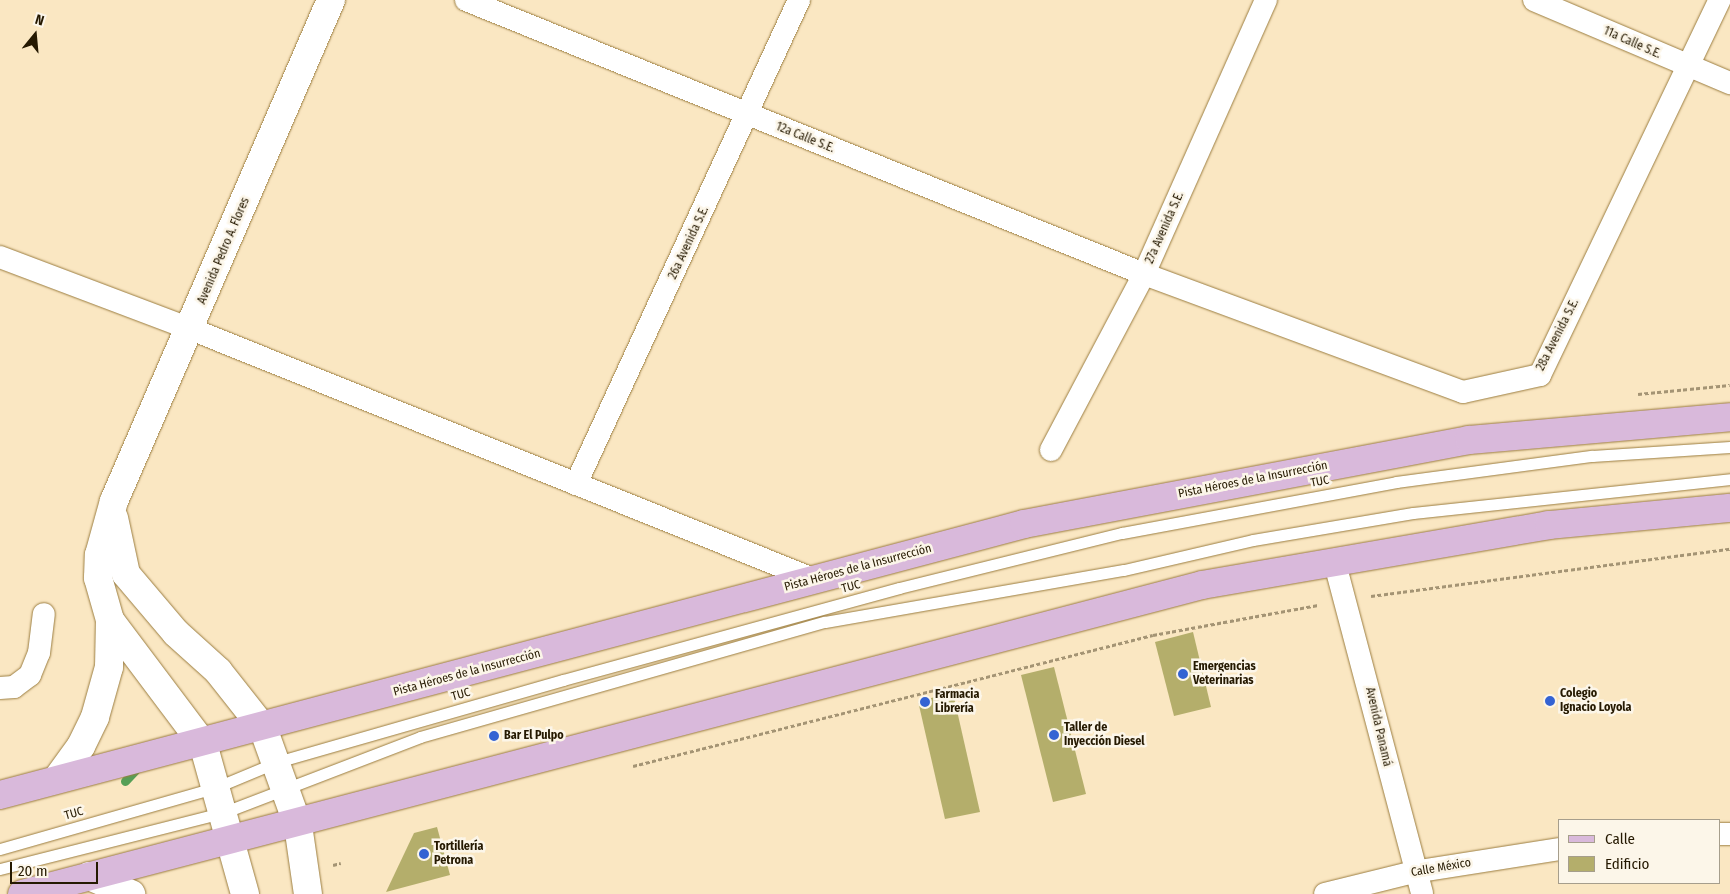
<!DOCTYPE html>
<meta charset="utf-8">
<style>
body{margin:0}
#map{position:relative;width:1730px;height:894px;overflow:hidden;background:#fae7c2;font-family:"Fira Sans Condensed",sans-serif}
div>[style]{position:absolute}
.stream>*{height:9px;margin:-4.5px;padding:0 4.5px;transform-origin:4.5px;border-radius:4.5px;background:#559f56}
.building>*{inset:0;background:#b4ae6b}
.path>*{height:3px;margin-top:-1.5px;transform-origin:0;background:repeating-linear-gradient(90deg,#a49474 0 4px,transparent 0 6.5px)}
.roads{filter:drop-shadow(0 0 1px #9b7d40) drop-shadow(0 0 1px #9b7d40)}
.lane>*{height:11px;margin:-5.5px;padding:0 5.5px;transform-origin:5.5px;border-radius:5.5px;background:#fff}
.street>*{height:22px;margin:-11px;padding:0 11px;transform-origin:11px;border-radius:11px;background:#fff}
.secondary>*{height:28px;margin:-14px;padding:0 14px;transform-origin:14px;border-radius:14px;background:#fff}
.primary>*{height:28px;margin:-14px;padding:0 14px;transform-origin:14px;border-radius:14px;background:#d9b9db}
.dots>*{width:14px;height:14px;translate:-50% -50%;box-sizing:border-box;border:2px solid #fcf6e9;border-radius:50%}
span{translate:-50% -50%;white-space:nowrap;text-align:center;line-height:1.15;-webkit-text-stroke:5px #fcf6e9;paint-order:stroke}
.street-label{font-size:12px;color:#251901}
.poi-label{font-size:12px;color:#251901;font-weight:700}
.left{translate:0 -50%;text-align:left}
.legend{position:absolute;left:1558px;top:819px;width:162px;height:65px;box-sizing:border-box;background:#fcf6e9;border:1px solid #a69e8c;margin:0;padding:6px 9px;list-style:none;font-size:15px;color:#251901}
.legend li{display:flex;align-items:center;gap:10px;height:25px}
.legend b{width:25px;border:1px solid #a69e8c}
.north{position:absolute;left:10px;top:10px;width:50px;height:50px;-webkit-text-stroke:4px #fcf6e9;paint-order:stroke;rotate:17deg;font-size:14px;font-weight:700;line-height:20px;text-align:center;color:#251901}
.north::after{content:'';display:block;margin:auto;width:18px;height:22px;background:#251901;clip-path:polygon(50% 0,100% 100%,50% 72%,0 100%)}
.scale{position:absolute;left:10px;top:862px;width:88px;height:22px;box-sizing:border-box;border:2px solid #251901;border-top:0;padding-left:6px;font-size:15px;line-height:18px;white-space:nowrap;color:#251901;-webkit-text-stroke:4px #fcf6e9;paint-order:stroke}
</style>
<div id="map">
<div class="stream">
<div style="left:125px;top:781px;width:21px;rotate:-47deg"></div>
</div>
<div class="building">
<div style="clip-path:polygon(1193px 632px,1211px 707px,1174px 716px,1155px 642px)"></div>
<div style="clip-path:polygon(1054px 667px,1086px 794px,1053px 802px,1021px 675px)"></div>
<div style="clip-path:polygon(953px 693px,980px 812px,945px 819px,918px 701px)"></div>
<div style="clip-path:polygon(437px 827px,450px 875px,386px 892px,414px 833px)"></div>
</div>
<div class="path">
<div style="left:1638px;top:394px;width:92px;rotate:-5.6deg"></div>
<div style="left:1371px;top:596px;width:362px;rotate:-7.5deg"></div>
<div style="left:633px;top:766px;width:536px;rotate:-14.14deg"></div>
<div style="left:1153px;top:635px;width:168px;rotate:-10.3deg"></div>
<div style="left:333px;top:865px;width:8px;rotate:-14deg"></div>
</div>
<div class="roads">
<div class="lane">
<div style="left:0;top:849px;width:226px;rotate:-15.9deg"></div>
<div style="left:217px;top:787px;width:65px;rotate:-22.6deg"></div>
<div style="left:277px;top:762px;width:298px;rotate:-16deg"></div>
<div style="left:563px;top:680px;width:348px;rotate:-15.3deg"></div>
<div style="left:899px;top:588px;width:230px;rotate:-13.9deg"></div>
<div style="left:1122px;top:533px;width:279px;rotate:-10.5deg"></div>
<div style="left:1396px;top:482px;width:198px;rotate:-7.6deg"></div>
<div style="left:1592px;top:456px;width:138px;rotate:-3.7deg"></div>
<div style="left:0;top:869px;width:232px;rotate:-14.2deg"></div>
<div style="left:225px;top:812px;width:209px;rotate:-21deg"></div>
<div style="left:420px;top:737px;width:421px;rotate:-15.9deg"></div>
<div style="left:825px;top:622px;width:303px;rotate:-9.9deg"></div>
<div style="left:1124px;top:570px;width:132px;rotate:-13.1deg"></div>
<div style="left:1253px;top:540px;width:162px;rotate:-9.6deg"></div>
<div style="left:1413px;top:513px;width:319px;rotate:-6.1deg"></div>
</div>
<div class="street">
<div style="left:466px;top:0;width:731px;rotate:22.01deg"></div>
<div style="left:1144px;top:274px;width:340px;rotate:20.3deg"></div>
<div style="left:1463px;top:392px;width:79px;rotate:-12.4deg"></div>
<div style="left:1540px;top:375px;width:416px;rotate:-64.4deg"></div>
<div style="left:1534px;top:0;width:213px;rotate:23deg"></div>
<div style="left:0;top:257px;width:204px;rotate:20.7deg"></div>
<div style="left:191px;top:329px;width:670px;rotate:21.9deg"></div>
<div style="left:1051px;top:450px;width:199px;rotate:-62.1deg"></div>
<div style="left:1144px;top:274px;width:300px;rotate:-66deg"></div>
<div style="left:576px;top:484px;width:533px;rotate:-65.26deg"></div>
<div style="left:1334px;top:560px;width:345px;rotate:75.2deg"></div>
<div style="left:0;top:688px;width:14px;rotate:-4deg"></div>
<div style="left:14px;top:687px;width:20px;rotate:-37deg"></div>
<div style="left:30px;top:675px;width:24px;rotate:-68deg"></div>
<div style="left:39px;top:653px;width:39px;rotate:-83deg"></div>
<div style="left:1719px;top:834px;width:11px"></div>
<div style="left:1325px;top:894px;width:92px;rotate:-13.9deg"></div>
<div style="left:1414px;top:872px;width:147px;rotate:-9deg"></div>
</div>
<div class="secondary">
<div style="left:114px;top:518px;width:57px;rotate:77.9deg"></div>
<div style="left:126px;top:574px;width:77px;rotate:49.7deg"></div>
<div style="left:176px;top:633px;width:57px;rotate:42.1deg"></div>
<div style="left:218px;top:671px;width:73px;rotate:51.7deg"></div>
<div style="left:263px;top:728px;width:103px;rotate:70.2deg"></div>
<div style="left:298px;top:825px;width:70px;rotate:81.8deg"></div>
<div style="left:57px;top:779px;width:41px;rotate:-54deg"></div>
<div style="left:81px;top:746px;width:32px;rotate:-64deg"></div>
<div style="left:95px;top:717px;width:52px;rotate:-74.4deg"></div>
<div style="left:109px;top:667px;width:47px;rotate:-88.8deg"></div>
<div style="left:89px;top:876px;width:46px;rotate:23.2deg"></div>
<div style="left:245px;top:894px;width:156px;rotate:-105.6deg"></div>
<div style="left:203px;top:744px;width:155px;rotate:-126.9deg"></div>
<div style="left:110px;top:620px;width:44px;rotate:-105.9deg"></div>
<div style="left:98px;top:578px;width:23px;rotate:-88deg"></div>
<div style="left:99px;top:555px;width:56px;rotate:-74.5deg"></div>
<div style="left:114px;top:501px;width:546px;rotate:-66.58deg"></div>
</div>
<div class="primary">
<div style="left:0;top:795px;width:1059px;rotate:-14.82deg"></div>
<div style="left:1024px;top:524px;width:453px;rotate:-10.7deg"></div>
<div style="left:1469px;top:440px;width:262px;rotate:-5deg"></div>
<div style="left:22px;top:894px;width:1220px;rotate:-14.67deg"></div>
<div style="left:1202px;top:585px;width:352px;rotate:-9.8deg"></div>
<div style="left:1549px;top:525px;width:182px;rotate:-5.4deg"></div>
</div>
</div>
<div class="dots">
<div style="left:1183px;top:674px;background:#3463d3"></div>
<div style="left:1550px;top:701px;background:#3463d3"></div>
<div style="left:925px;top:702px;background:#3463d3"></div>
<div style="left:1054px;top:735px;background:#3463d3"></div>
<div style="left:494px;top:736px;background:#3463d3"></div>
<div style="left:424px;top:854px;background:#3463d3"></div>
</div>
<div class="street-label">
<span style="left:1632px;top:43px;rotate:24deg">11a Calle S.E.</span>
<span style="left:805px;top:138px;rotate:22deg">12a Calle S.E.</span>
<span style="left:1165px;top:228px;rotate:-66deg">27a Avenida S.E.</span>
<span style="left:689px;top:243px;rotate:-65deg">26a Avenida S.E.</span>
<span style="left:224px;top:251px;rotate:-67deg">Avenida Pedro A. Flores</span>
<span style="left:1558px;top:335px;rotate:-63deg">28a Avenida S.E.</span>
<span style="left:1253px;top:480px;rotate:-11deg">Pista Héroes de la Insurrección</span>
<span style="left:1320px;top:482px;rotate:-11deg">TUC</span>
<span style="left:858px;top:568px;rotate:-15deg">Pista Héroes de la Insurrección</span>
<span style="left:851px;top:587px;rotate:-15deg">TUC</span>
<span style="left:467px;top:673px;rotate:-15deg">Pista Héroes de la Insurrección</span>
<span style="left:461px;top:695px;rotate:-16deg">TUC</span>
<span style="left:1378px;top:727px;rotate:77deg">Avenida Panamá</span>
<span style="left:74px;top:814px;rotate:-16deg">TUC</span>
<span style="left:1441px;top:868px;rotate:-10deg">Calle México</span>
</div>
<div class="poi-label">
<span class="left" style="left:1193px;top:674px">Emergencias<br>Veterinarias</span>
<span class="left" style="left:1560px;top:701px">Colegio<br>Ignacio Loyola</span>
<span class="left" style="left:935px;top:702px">Farmacia<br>Librería</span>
<span class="left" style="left:1064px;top:735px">Taller de<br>Inyección Diesel</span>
<span class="left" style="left:504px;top:736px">Bar El Pulpo</span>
<span class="left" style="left:434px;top:854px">Tortillería<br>Petrona</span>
</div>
<ul class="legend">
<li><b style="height:6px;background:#d9b9db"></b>Calle</li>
<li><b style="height:14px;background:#b4ae6b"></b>Edificio</li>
</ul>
<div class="north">N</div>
<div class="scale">20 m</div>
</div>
